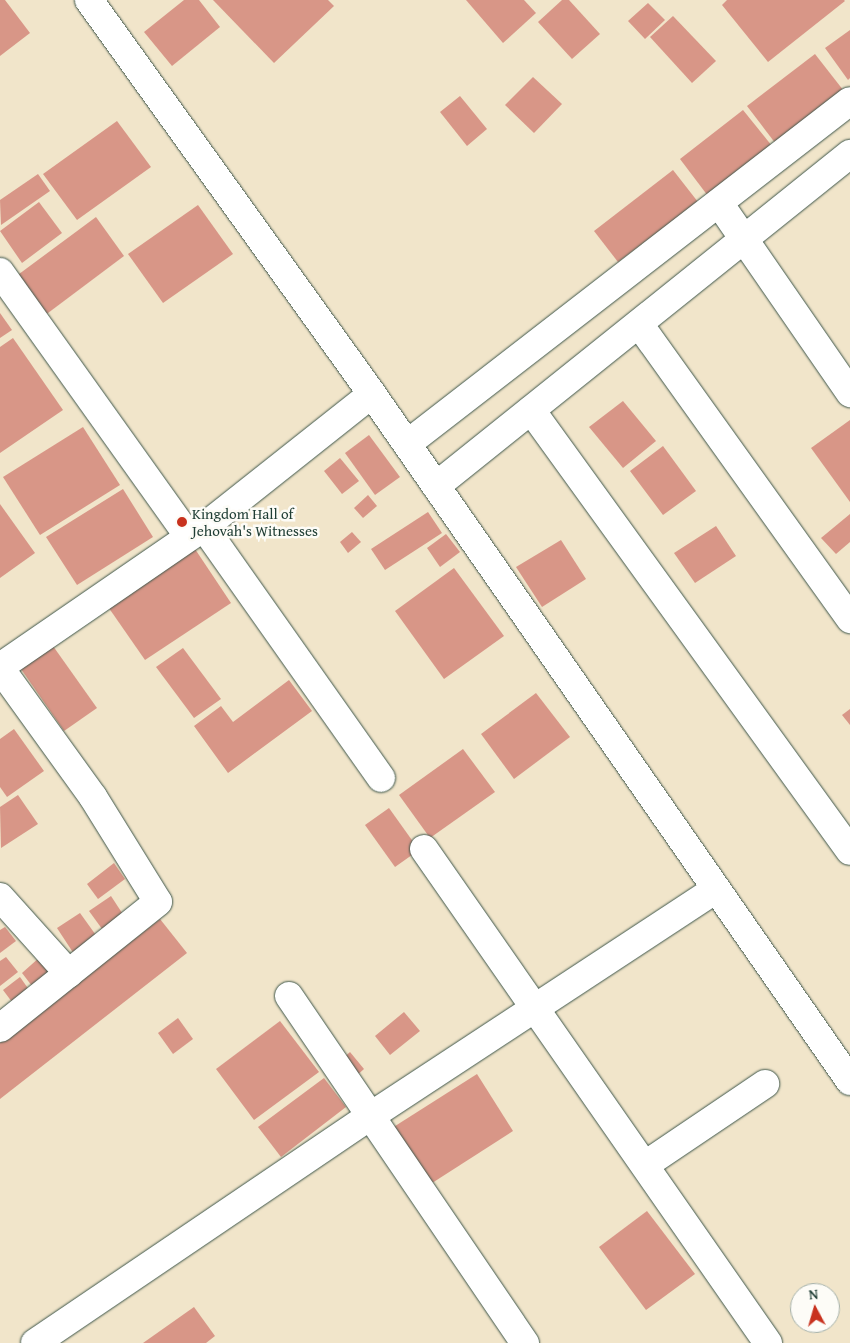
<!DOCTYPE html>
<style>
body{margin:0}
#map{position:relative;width:850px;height:1343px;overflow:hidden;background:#f1e5ca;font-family:"Gentium Book Plus",serif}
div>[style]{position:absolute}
.building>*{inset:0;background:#d89687}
.roads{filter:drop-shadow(0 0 1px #3e564a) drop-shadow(0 0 1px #3e564a)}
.minor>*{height:28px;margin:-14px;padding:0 14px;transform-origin:14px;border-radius:14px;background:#fff}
.dots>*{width:14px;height:14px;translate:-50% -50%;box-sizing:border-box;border:2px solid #fdfcf7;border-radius:50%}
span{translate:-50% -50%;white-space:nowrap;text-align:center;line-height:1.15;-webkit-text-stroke:5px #fdfcf7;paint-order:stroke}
.poi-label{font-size:15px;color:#1f3d34}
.left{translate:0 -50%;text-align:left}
.north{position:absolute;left:790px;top:1283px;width:50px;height:50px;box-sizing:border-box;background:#fdfcf7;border:1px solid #a4b0a9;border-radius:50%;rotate:354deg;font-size:14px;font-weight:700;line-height:20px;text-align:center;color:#1f3d34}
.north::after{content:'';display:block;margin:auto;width:18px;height:22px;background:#c8321e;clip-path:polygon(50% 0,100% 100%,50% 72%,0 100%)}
</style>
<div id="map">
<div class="building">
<div style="clip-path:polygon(0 0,5px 0,30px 33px,0 56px)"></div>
<div style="clip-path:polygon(184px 0,199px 0,220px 27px,172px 66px,144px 32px)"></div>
<div style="clip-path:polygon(213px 0,328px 0,334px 6px,274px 63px)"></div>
<div style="clip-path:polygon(466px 0,524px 0,536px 13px,503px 43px)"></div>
<div style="clip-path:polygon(562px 0,569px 0,600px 34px,572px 59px,538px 22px)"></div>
<div style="clip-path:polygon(727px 0,844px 0,845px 1px,768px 62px,722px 5px)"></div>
<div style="clip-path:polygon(648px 3px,665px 20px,645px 39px,628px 21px)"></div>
<div style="clip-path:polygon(673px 16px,716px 61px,692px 83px,650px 37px)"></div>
<div style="clip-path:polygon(850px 30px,850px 78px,848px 80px,825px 48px)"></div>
<div style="clip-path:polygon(815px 54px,847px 95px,779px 148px,747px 106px)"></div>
<div style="clip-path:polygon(533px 77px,562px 104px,534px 133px,505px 105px)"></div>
<div style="clip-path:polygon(460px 96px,487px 129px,467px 146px,440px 112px)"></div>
<div style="clip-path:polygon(743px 110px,772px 146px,708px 196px,680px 159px)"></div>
<div style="clip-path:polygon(117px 121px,151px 167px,77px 220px,43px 174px)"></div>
<div style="clip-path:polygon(673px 170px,698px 202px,618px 262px,594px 231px)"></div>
<div style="clip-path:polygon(38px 174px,50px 191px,1px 225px,0 200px)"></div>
<div style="clip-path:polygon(39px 202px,62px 233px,22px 263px,0 231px)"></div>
<div style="clip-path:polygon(198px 205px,233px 254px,163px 303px,128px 254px)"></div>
<div style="clip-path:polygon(96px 217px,124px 256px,44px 316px,15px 277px)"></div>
<div style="clip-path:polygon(0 313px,12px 330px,0 338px)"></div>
<div style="clip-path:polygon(13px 338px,63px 410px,0 453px,0 347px)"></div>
<div style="clip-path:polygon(623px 401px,656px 441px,623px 468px,589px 427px)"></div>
<div style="clip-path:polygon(850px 420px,850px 502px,811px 448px)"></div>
<div style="clip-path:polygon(83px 427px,120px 485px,40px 535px,3px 477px)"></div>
<div style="clip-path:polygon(369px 435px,400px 477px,375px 495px,345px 453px)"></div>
<div style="clip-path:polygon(663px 446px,696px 491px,663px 515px,630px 471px)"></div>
<div style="clip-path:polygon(340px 458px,359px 481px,342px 494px,324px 471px)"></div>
<div style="clip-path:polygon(123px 489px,153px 537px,77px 585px,46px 537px)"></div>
<div style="clip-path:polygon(368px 495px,377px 506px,363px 518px,354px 508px)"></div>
<div style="clip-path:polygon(0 504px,35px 553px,0 578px)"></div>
<div style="clip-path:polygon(428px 512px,442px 533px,385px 570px,371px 549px)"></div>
<div style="clip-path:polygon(850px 514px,850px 542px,836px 554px,821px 538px)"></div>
<div style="clip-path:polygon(716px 526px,736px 556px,695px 583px,674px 553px)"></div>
<div style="clip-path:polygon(352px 532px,361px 542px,348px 553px,340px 542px)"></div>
<div style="clip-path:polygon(446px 534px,460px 552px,440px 567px,427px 548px)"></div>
<div style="clip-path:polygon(561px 540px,586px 579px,542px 607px,516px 567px)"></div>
<div style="clip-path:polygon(191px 543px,231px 603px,145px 660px,104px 601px)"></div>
<div style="clip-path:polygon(454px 568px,504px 636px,444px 679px,395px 611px)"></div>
<div style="clip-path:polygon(53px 646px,97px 708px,64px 731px,21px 669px)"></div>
<div style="clip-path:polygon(183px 648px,221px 699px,194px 718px,156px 667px)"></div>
<div style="clip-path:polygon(289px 680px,312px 711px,228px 773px,194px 726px,221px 706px,233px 722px)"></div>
<div style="clip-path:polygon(536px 693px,570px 737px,514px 779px,481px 734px)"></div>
<div style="clip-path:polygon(850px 709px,850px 725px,842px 715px)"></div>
<div style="clip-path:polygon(14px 729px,44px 771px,7px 797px,0 787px,0 739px)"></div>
<div style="clip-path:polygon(463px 749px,495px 792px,430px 838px,399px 795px)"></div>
<div style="clip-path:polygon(18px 795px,38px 824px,1px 848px,0 807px)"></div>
<div style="clip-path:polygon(389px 808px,419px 850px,395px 867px,365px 825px)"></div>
<div style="clip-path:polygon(114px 863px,125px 879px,98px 899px,87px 884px)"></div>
<div style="clip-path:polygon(111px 896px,126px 919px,105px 933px,89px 911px)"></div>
<div style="clip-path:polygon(80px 913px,98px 938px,74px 954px,57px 928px)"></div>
<div style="clip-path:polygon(160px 919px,187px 953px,0 1099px,0 1043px)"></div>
<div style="clip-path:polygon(5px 927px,16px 941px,0 953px,0 930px)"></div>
<div style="clip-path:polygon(6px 957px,18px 972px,0 986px,0 961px)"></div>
<div style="clip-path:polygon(40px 957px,51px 970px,32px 986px,22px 973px)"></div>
<div style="clip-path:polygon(20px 977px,32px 994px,15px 1006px,3px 990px)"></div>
<div style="clip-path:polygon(404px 1012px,420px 1031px,390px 1055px,375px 1036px)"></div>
<div style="clip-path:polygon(178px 1018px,193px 1039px,173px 1054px,158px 1033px)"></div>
<div style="clip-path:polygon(280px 1021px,319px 1072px,254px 1120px,216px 1069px)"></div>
<div style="clip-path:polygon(350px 1052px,364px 1069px,355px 1077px,341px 1060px)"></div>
<div style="clip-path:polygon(477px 1074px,513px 1131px,429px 1185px,392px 1128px)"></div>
<div style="clip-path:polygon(324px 1078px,346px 1107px,281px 1157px,258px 1127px)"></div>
<div style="clip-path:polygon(647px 1211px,695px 1274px,646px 1310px,599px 1247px)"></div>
<div style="clip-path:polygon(194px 1307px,215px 1336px,206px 1343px,143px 1343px)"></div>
</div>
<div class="roads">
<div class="minor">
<div style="left:89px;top:0;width:485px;rotate:54.3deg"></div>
<div style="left:372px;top:394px;width:837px;rotate:55.17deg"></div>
<div style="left:719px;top:203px;width:231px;rotate:55.4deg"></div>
<div style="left:0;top:272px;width:324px;rotate:54.5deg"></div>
<div style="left:639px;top:324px;width:363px;rotate:54.4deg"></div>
<div style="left:531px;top:410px;width:544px;rotate:54.12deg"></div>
<div style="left:407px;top:444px;width:560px;rotate:-37.75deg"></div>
<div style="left:436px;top:486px;width:531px;rotate:-38.73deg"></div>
<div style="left:204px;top:527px;width:307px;rotate:54.8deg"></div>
<div style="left:0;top:667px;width:247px;rotate:-34.5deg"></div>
<div style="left:204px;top:527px;width:214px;rotate:-38.4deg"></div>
<div style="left:0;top:668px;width:159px;rotate:54.2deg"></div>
<div style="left:93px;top:797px;width:123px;rotate:58.2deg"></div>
<div style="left:158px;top:902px;width:202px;rotate:141.4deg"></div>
<div style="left:424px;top:849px;width:602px;rotate:55.15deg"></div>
<div style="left:0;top:897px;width:103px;rotate:48.1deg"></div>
<div style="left:289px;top:996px;width:420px;rotate:55.8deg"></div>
<div style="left:645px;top:1165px;width:145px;rotate:-34deg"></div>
<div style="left:35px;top:1343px;width:403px;rotate:-34.1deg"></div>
<div style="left:369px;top:1117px;width:415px;rotate:-33.3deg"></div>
</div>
</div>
<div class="dots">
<div style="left:182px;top:522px;background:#c8321e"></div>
</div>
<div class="poi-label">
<span class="left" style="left:192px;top:522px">Kingdom Hall of<br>Jehovah's Witnesses</span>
</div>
<div class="north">N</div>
</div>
